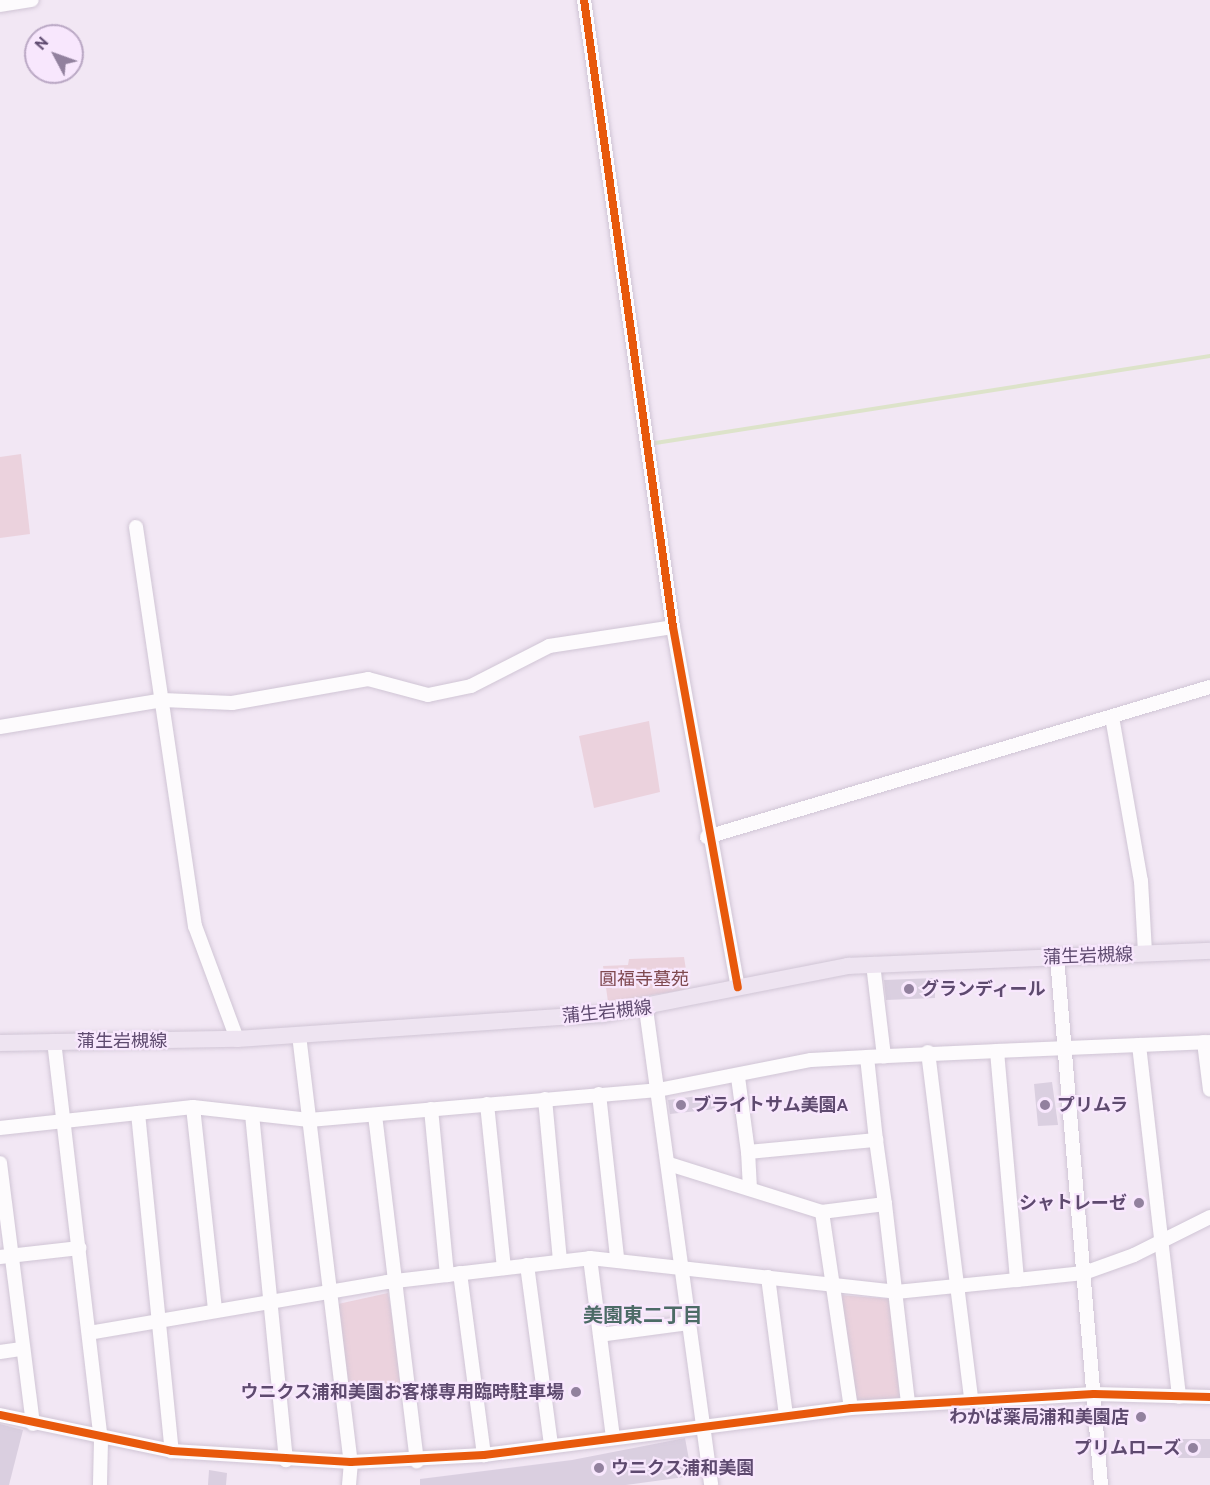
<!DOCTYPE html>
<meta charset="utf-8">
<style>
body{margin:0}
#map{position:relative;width:1210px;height:1485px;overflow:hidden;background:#f2e7f4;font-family:Cabin,"Noto Sans JP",sans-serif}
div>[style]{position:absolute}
.green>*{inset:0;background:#ebd2dd}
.stream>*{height:4px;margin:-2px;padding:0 2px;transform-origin:2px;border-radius:2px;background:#dde3ca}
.building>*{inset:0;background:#dacfe0}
.roads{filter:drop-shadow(0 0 2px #d0c5d5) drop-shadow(0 0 2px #d0c5d5)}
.minor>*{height:14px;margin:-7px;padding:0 7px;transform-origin:7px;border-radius:7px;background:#fdfbfd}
.major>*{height:16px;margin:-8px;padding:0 8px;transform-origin:8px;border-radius:8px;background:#eee4f1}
.cycleway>*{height:8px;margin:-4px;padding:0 4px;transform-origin:4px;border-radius:4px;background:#e8590c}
.dots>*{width:16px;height:16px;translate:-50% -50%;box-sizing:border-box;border:3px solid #f8e7fd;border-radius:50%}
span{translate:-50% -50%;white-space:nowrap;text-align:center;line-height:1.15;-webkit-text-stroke:4.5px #f8e7fd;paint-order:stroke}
.street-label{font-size:18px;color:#5e4a6f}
.park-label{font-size:18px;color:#7f4950}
.poi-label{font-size:18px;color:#5e4a6f;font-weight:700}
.left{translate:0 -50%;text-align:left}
.right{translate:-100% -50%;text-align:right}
.neighbourhood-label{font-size:20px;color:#4c6b66;font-weight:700}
.north{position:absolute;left:24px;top:24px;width:60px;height:60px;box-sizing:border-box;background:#f8e7fd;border:2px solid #baa8c4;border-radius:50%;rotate:311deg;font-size:16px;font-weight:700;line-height:24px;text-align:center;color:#5e4a6f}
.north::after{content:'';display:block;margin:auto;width:21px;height:27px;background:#92819e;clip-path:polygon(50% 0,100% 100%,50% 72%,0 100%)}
</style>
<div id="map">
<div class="green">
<div style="clip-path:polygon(21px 454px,30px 534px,0 538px,0 457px)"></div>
<div style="clip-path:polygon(649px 721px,660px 792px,594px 808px,579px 736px)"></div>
<div style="clip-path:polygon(684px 957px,689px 989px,608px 1002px,603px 966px,628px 965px,629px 959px)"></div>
<div style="clip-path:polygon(388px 1293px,403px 1382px,348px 1388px,338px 1304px)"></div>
<div style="clip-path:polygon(839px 1295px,890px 1299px,900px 1400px,857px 1401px)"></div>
</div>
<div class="stream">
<div style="left:649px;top:444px;width:568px;rotate:-8.91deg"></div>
</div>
<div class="building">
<div style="clip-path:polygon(935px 978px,935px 998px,886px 1000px,884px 980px)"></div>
<div style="clip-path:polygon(1052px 1082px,1058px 1125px,1038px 1126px,1034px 1084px)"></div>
<div style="clip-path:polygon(713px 1094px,715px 1109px,670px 1114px,668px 1100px)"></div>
<div style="clip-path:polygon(0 1424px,23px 1430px,9px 1485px,0 1485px)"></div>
<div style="clip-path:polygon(685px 1438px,692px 1476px,626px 1485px,420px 1485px,420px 1479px,572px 1460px)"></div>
<div style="clip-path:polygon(1175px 1439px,1210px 1439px,1210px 1458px,1176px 1458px)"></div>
<div style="clip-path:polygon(209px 1470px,227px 1473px,226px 1485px,208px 1485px)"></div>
</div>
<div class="roads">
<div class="minor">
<div style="left:584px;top:0;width:633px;rotate:81.92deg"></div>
<div style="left:673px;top:627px;width:366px;rotate:79.8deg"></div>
<div style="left:0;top:5px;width:32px;rotate:-9deg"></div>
<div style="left:136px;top:527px;width:403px;rotate:81.6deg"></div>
<div style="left:195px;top:926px;width:121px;rotate:69.6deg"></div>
<div style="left:1112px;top:717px;width:167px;rotate:80deg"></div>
<div style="left:1141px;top:881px;width:72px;rotate:86.8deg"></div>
<div style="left:0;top:727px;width:165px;rotate:-9.4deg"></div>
<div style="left:163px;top:700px;width:69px;rotate:2.5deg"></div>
<div style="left:232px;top:703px;width:138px;rotate:-10deg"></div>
<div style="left:368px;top:679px;width:62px;rotate:14.9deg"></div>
<div style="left:428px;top:695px;width:44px;rotate:-11.8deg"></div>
<div style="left:471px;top:686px;width:88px;rotate:-27.1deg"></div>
<div style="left:549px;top:646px;width:125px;rotate:-8.7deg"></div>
<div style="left:707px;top:837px;width:525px;rotate:-16.61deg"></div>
<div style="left:1057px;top:957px;width:530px;rotate:85.24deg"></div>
<div style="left:873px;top:964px;width:93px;rotate:83.2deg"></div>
<div style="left:646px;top:1009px;width:480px;rotate:82.2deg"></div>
<div style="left:299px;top:1035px;width:430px;rotate:83.1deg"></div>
<div style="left:351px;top:1462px;width:23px;rotate:95deg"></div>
<div style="left:54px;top:1041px;width:402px;rotate:83.3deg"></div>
<div style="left:101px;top:1440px;width:45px;rotate:91.3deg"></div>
<div style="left:1204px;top:1042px;width:48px;rotate:82.9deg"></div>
<div style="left:1139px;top:1045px;width:354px;rotate:83.5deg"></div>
<div style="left:997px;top:1051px;width:213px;rotate:-2.4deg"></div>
<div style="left:928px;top:1052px;width:350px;rotate:82.9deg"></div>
<div style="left:738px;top:1077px;width:76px;rotate:82.4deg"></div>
<div style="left:599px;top:1094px;width:164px;rotate:83.7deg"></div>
<div style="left:545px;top:1099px;width:163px;rotate:84.7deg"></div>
<div style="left:487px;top:1104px;width:165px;rotate:84.1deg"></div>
<div style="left:193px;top:1107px;width:205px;rotate:83.8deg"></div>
<div style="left:431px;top:1109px;width:167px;rotate:84.5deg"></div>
<div style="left:138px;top:1113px;width:340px;rotate:84.3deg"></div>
<div style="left:252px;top:1114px;width:348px;rotate:84.4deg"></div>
<div style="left:375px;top:1115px;width:349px;rotate:83.1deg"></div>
<div style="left:0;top:1128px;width:194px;rotate:-6.2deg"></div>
<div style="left:193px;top:1107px;width:117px;rotate:6.4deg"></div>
<div style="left:309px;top:1120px;width:350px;rotate:-4.9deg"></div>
<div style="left:658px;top:1090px;width:156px;rotate:-11.1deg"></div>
<div style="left:811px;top:1060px;width:56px;rotate:-3.1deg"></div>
<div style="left:876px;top:1140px;width:83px;rotate:-96.2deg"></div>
<div style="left:867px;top:1057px;width:130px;rotate:-2.6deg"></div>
<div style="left:997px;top:1051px;width:230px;rotate:85deg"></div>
<div style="left:1017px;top:1280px;width:67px;rotate:-6deg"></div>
<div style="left:1084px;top:1273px;width:53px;rotate:-19.8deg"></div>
<div style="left:1134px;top:1255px;width:85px;rotate:-26.6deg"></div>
<div style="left:0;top:1163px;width:263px;rotate:82.8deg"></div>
<div style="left:669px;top:1164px;width:160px;rotate:17.4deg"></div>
<div style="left:750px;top:1189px;width:37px;rotate:-93deg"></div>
<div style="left:748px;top:1152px;width:129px;rotate:-5.4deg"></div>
<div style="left:876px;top:1140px;width:65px;rotate:82deg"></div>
<div style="left:885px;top:1204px;width:64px;rotate:172.8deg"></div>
<div style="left:822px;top:1212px;width:198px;rotate:81.6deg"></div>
<div style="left:885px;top:1204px;width:201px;rotate:83.4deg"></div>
<div style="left:0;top:1257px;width:80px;rotate:-6.5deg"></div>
<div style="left:590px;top:1258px;width:180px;rotate:82.7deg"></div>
<div style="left:527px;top:1265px;width:182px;rotate:82.4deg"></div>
<div style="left:460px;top:1273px;width:184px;rotate:82.5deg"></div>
<div style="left:768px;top:1277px;width:139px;rotate:82.6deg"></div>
<div style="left:89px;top:1333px;width:302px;rotate:-9.7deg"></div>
<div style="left:387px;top:1282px;width:204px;rotate:-6.7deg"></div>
<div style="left:590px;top:1258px;width:308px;rotate:6.3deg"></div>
<div style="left:896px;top:1292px;width:122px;rotate:-5.7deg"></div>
<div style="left:600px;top:1335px;width:90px;rotate:-7.7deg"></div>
<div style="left:0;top:1352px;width:22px;rotate:-8deg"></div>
<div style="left:0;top:1415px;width:176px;rotate:11.8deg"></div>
<div style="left:172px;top:1451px;width:179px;rotate:3.5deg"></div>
<div style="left:351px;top:1462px;width:133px;rotate:-3deg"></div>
<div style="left:484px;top:1455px;width:370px;rotate:-7.3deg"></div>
<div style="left:851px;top:1408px;width:243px;rotate:-3.3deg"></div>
<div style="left:1094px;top:1394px;width:116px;rotate:1.5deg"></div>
</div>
<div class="major">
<div style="left:0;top:1043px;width:237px;rotate:-1deg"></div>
<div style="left:237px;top:1039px;width:367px;rotate:-3.9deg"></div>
<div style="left:603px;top:1014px;width:250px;rotate:-11.1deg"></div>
<div style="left:848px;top:966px;width:362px;rotate:-2.4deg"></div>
</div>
</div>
<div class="cycleway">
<div style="left:584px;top:0;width:633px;rotate:81.92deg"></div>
<div style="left:673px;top:627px;width:366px;rotate:79.8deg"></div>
<div style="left:0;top:1415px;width:176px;rotate:11.8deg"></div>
<div style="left:172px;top:1451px;width:179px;rotate:3.5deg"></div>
<div style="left:351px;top:1462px;width:133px;rotate:-3deg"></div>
<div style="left:484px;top:1455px;width:370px;rotate:-7.3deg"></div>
<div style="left:851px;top:1408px;width:243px;rotate:-3.3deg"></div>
<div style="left:1094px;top:1394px;width:116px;rotate:1.5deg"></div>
</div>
<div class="dots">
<div style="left:909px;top:989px;background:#92819e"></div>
<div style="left:681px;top:1105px;background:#92819e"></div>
<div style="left:1045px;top:1105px;background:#92819e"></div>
<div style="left:1139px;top:1203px;background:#92819e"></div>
<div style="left:576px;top:1392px;background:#92819e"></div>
<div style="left:1141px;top:1417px;background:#92819e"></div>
<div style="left:1193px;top:1448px;background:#92819e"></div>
<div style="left:599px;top:1468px;background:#92819e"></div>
</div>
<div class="street-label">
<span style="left:1088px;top:956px;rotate:-2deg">蒲生岩槻線</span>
<span style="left:607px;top:1012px;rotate:-6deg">蒲生岩槻線</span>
<span style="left:122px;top:1041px">蒲生岩槻線</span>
</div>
<div class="park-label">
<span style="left:644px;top:979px">圓福寺墓苑</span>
</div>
<div class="poi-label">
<span class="left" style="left:921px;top:989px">グランディール</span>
<span class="left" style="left:693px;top:1105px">ブライトサム美園A</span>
<span class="left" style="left:1057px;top:1105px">プリムラ</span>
<span class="right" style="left:1127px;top:1203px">シャトレーゼ</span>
<span class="right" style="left:564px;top:1392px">ウニクス浦和美園お客様専用臨時駐車場</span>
<span class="right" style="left:1129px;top:1417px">わかば薬局浦和美園店</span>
<span class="right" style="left:1181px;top:1448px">プリムローズ</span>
<span class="left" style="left:611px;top:1468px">ウニクス浦和美園</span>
</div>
<div class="neighbourhood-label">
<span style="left:643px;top:1315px">美園東二丁目</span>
</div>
<div class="north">N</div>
</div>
